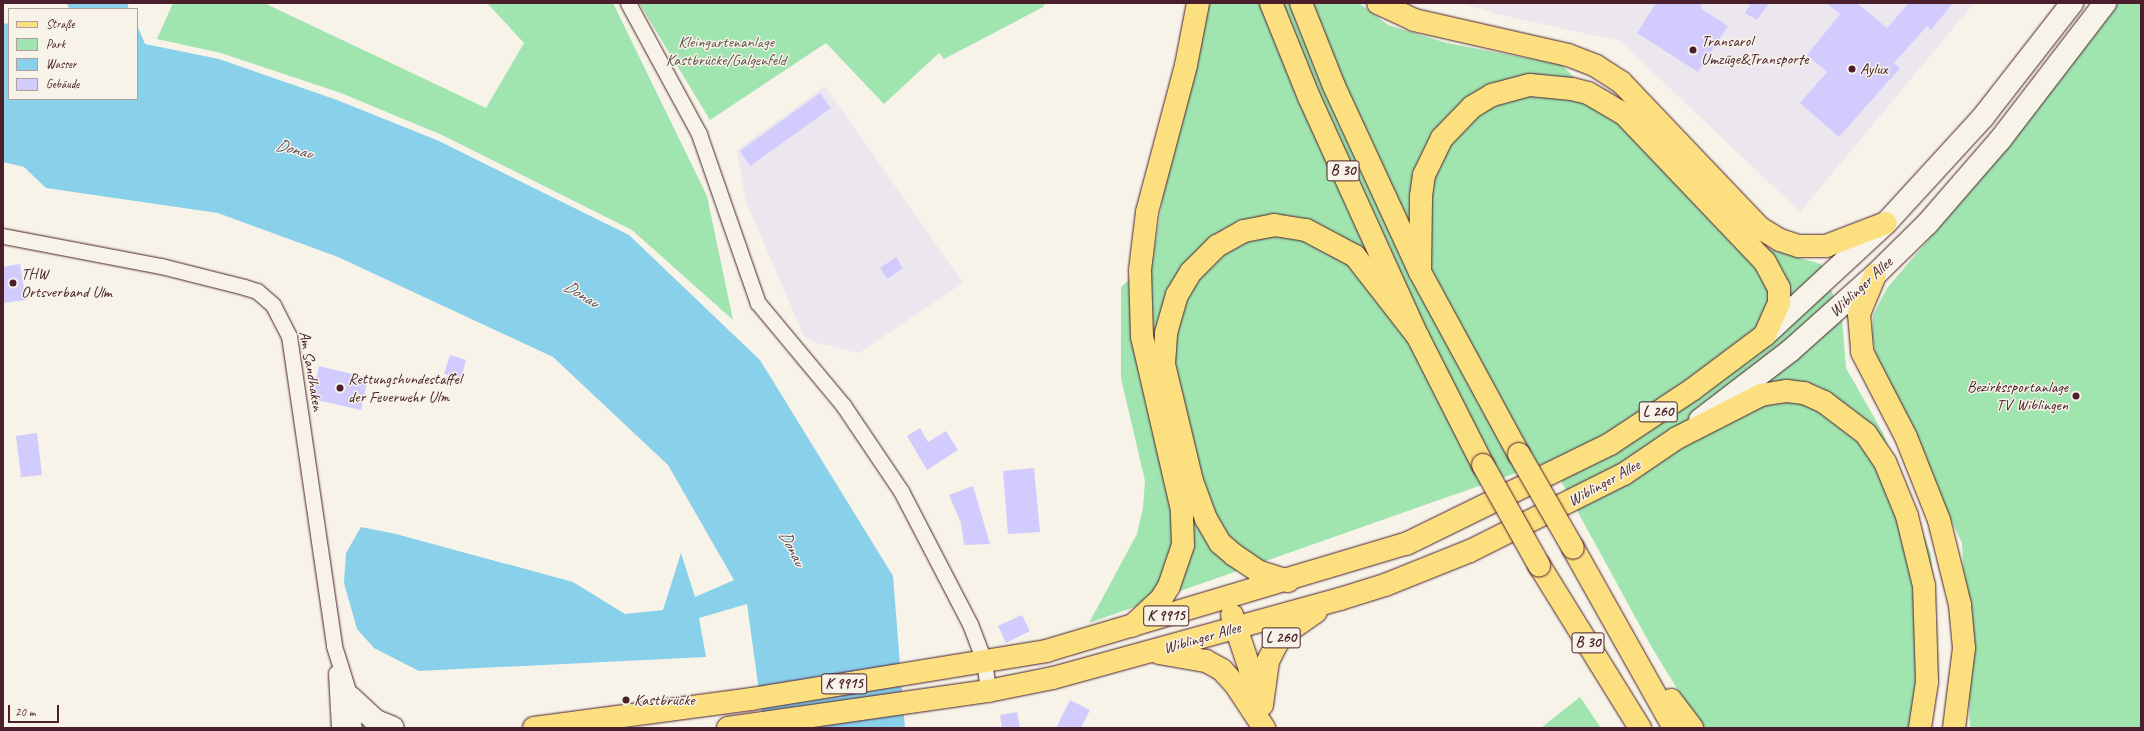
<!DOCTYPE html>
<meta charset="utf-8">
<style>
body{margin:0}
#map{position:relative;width:2144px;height:731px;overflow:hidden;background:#f7f3e8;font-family:Caveat,sans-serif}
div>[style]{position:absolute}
.built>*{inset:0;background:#ece7ef}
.green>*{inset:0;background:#a0e4b0}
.water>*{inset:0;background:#89d0eb}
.building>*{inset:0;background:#d2cbfe}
.roads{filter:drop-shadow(0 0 1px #4a1f2b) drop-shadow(0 0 1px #4a1f2b)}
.street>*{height:15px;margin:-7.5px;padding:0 7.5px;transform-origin:7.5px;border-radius:7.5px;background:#f7f3e8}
.secondary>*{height:22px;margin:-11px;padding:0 11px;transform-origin:11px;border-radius:11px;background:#f7f3e8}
.primary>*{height:22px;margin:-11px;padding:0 11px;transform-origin:11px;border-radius:11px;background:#fce080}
.highway>*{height:22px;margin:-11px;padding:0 11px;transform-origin:11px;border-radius:11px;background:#fce080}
.bridges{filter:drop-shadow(0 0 1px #4a1f2b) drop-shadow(0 0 1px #4a1f2b)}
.highway-bridge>*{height:22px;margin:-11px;padding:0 11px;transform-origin:11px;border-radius:11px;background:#fce080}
.dots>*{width:11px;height:11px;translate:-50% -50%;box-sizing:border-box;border:2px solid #f7f3e8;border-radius:50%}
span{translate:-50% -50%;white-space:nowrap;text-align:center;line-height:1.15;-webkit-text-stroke:3px #f7f3e8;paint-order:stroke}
.shield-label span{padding:1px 3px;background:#f7f3e8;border:1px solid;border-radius:3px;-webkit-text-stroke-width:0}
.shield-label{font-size:15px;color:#4a1f2b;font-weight:700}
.poi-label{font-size:16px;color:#4a1f2b}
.left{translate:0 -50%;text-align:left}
.right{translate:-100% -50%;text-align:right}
.park-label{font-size:16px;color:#60504c}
.street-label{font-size:16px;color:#4a1f2b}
.water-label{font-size:17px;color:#5a4b5b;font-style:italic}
.frame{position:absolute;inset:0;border:4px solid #4a1f2b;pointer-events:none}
.legend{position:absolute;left:8px;top:8px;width:130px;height:92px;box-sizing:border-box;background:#f7f3e8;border:1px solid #b29e9c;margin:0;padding:5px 7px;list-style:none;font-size:12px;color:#4a1f2b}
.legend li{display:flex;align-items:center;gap:8px;height:20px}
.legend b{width:20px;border:1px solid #b29e9c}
.scale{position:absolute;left:8px;top:705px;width:51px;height:18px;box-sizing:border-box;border:2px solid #4a1f2b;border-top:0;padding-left:5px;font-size:12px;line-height:14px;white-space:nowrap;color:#4a1f2b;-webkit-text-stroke:3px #f7f3e8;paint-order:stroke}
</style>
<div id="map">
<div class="built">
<div style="clip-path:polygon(1462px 3px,1974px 3px,1800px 212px,1620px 41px,1497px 14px)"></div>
<div style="clip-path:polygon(825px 86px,963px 283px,859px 353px,813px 342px,804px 336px,746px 202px,737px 150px)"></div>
</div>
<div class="green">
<div style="clip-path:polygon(173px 3px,264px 3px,486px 108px,524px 43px,487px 3px,613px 3px,707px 196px,733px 320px,632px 230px,442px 135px,341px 93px,221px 53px,157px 39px)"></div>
<div style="clip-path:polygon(639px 3px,1045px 3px,1043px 7px,944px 59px,939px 53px,884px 104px,826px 43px,710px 120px)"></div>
<div style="clip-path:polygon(1206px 3px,1359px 3px,1388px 25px,1447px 43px,1562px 65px,1725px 236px,1821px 264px,1842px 318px,1846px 368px,1883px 433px,1931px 554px,1939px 677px,1931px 728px,1701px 728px,1651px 646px,1550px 461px,1089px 623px,1137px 534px,1143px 508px,1145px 481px,1121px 378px,1121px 287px,1153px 258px,1167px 171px)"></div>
<div style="clip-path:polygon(2118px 3px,2141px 3px,2141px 728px,1970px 728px,1962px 543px,1879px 371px,1872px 336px,1873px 315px,1887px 288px,2011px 143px)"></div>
<div style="clip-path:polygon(1580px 697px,1601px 728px,1541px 728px)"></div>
</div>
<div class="water">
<div style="clip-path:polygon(67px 3px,127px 3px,129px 9px,69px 9px)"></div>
<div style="clip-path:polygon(3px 23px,9px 24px,9px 99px,137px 99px,137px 25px,145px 44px,219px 59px,337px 100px,439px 141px,629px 235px,760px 360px,893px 576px,905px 728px,764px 728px,747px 604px,699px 618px,706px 657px,419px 671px,374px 648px,357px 629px,344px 583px,346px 553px,361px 527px,396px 534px,573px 582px,625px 614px,663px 610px,681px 553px,695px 597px,734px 580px,668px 465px,553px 357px,338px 257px,218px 213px,46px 188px,24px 167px,3px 162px)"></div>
</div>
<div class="building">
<div style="clip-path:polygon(1656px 3px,1703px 3px,1700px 8px,1728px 26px,1698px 72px,1637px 33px)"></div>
<div style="clip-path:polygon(1751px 3px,1769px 3px,1757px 20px,1745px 13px)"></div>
<div style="clip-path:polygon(1826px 3px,1857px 3px,1887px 28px,1909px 3px,1953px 3px,1931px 30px,1927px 26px,1894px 63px,1900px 68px,1839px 137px,1800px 103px,1827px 72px,1807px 55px,1840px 14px)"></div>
<div style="clip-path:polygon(820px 93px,831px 108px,750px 166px,740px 151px)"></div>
<div style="clip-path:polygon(896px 257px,903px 268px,887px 279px,880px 268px)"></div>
<div style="clip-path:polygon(20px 264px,26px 300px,3px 303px,3px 267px)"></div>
<div style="clip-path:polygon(450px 355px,466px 360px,461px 379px,444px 374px)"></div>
<div style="clip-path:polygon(319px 366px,368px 378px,361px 410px,312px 399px)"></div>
<div style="clip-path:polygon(920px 428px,928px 442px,946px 431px,958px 450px,927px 470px,907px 436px)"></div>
<div style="clip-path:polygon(37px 433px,42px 475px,21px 477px,16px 436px)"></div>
<div style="clip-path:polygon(1034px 468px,1040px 532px,1008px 534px,1003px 471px)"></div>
<div style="clip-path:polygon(973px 486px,990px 544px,964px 545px,961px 523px,949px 495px)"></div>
<div style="clip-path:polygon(1022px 615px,1030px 631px,1006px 643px,998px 626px)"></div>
<div style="clip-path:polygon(1070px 700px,1090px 710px,1081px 728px,1056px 728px)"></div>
<div style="clip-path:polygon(1017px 712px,1020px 728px,1002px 728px,1000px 715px)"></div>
</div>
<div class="roads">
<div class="street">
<div style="left:628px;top:3px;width:149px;rotate:61.5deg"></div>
<div style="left:699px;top:134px;width:179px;rotate:70.8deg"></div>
<div style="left:758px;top:303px;width:133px;rotate:50.2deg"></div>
<div style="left:843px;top:405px;width:104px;rotate:56deg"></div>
<div style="left:901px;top:491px;width:150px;rotate:62.6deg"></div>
<div style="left:970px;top:624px;width:40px;rotate:69deg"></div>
<div style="left:984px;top:661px;width:30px;rotate:82deg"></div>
<div style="left:3px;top:236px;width:161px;rotate:10.8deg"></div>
<div style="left:161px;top:266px;width:86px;rotate:14.2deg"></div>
<div style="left:244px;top:287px;width:14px;rotate:17deg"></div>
<div style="left:257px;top:291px;width:21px;rotate:41deg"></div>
<div style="left:273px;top:305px;width:35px;rotate:63deg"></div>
<div style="left:289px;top:336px;width:313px;rotate:81.7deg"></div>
<div style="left:334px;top:646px;width:53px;rotate:72.6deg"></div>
<div style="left:350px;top:697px;width:31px;rotate:83deg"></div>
<div style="left:336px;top:673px;width:55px;rotate:86.9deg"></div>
</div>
<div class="secondary">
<div style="left:1765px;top:335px;width:165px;rotate:-42.8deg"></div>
<div style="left:1886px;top:223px;width:144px;rotate:-47.5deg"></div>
<div style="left:1983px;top:117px;width:145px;rotate:-52deg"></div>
<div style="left:1700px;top:420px;width:113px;rotate:-37.5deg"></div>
<div style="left:1790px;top:351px;width:114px;rotate:-41.8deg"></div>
<div style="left:1875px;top:275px;width:74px;rotate:-44.5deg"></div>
<div style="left:1928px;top:223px;width:110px;rotate:-49.1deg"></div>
<div style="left:2000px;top:140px;width:173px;rotate:-52.5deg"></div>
<div style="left:350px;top:697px;width:35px;rotate:43deg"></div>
<div style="left:376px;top:721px;width:18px;rotate:22deg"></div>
</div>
<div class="primary">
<div style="left:1232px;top:615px;width:89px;rotate:71.8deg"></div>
<div style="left:1159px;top:653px;width:48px;rotate:9.7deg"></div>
<div style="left:1206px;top:661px;width:18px;rotate:29deg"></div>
<div style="left:1222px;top:670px;width:19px;rotate:47deg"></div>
<div style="left:1235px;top:684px;width:53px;rotate:56.6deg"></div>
<div style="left:1262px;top:705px;width:44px;rotate:-82.2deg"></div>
<div style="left:1268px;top:661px;width:20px;rotate:-63deg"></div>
<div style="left:1277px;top:643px;width:11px;rotate:-52deg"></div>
<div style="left:1284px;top:634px;width:39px;rotate:-35deg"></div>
<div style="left:534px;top:728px;width:219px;rotate:-7.6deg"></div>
<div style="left:751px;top:699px;width:299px;rotate:-9.2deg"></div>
<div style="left:1046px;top:651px;width:376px;rotate:-16.6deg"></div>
<div style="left:1406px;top:544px;width:227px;rotate:-26.1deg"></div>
<div style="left:1610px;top:444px;width:100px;rotate:-33.5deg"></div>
<div style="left:1693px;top:389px;width:90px;rotate:-36.9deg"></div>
<div style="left:728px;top:728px;width:263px;rotate:-8.1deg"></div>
<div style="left:988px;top:691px;width:66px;rotate:-11.3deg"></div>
<div style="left:1053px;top:678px;width:298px;rotate:-15.4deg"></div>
<div style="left:1340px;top:599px;width:47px;rotate:-17.3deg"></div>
<div style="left:1385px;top:585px;width:92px;rotate:-21.8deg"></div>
<div style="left:1470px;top:551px;width:172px;rotate:-26.6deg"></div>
<div style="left:1624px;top:474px;width:64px;rotate:-34.2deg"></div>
</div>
<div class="highway">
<div style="left:1271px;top:3px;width:101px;rotate:68deg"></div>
<div style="left:1309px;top:97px;width:264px;rotate:65.6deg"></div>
<div style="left:1418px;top:337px;width:144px;rotate:63.1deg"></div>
<div style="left:1301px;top:3px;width:89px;rotate:68.3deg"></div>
<div style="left:1334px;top:86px;width:205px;rotate:65.2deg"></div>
<div style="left:1420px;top:272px;width:207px;rotate:61.5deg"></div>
<div style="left:1378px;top:3px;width:40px;rotate:25deg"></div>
<div style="left:1414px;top:20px;width:158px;rotate:12.8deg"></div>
<div style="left:1568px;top:55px;width:30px;rotate:21deg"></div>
<div style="left:1596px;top:66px;width:30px;rotate:33deg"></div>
<div style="left:1621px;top:82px;width:202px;rotate:46.4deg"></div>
<div style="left:1760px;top:228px;width:23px;rotate:31deg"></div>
<div style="left:1780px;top:240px;width:20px;rotate:18deg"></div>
<div style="left:1799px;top:246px;width:27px"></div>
<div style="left:1826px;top:246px;width:64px;rotate:-21deg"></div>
<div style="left:1420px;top:272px;width:76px;rotate:-89.2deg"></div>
<div style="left:1421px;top:196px;width:21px;rotate:-82deg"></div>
<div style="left:1424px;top:175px;width:41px;rotate:-64.1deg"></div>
<div style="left:1442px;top:138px;width:43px;rotate:-45.9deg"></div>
<div style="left:1472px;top:107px;width:23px;rotate:-31deg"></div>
<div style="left:1492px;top:95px;width:39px;rotate:-15deg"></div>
<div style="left:1530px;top:85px;width:42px;rotate:5.4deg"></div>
<div style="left:1572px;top:89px;width:16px;rotate:14deg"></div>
<div style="left:1588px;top:93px;width:42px;rotate:30.3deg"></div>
<div style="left:1624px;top:114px;width:204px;rotate:46.4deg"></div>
<div style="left:1765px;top:262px;width:30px;rotate:62deg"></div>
<div style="left:1779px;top:288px;width:15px;rotate:90deg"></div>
<div style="left:1779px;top:303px;width:35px;rotate:114deg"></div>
<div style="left:1875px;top:275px;width:42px;rotate:112.3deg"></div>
<div style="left:1859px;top:314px;width:38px;rotate:85deg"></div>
<div style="left:1862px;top:352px;width:96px;rotate:62.6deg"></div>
<div style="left:1906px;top:437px;width:89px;rotate:68.3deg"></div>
<div style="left:1939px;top:520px;width:88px;rotate:76.1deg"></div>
<div style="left:1960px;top:605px;width:43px;rotate:84.7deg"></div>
<div style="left:1964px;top:648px;width:81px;rotate:97.1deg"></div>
<div style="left:1677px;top:438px;width:94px;rotate:-27.1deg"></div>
<div style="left:1761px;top:395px;width:26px;rotate:-9deg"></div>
<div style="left:1787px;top:391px;width:17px;rotate:7deg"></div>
<div style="left:1804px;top:393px;width:22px;rotate:24deg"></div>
<div style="left:1824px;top:402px;width:53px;rotate:37.3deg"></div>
<div style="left:1866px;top:434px;width:34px;rotate:56deg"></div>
<div style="left:1885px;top:462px;width:58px;rotate:67.8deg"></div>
<div style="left:1907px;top:516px;width:72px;rotate:76.3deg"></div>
<div style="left:1924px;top:586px;width:96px;rotate:88.2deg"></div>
<div style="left:1927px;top:682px;width:47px;rotate:98.7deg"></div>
<div style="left:1573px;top:548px;width:206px;rotate:60.7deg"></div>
<div style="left:1539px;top:565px;width:192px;rotate:58.2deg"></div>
<div style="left:1288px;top:581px;width:32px;rotate:-162deg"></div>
<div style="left:1258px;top:571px;width:29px;rotate:-146deg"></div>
<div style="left:1234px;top:555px;width:18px;rotate:-139deg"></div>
<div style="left:1220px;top:543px;width:28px;rotate:-120deg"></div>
<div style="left:1206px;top:519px;width:40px;rotate:-110.2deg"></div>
<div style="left:1192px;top:481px;width:120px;rotate:-103.5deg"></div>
<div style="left:1164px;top:364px;width:31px;rotate:-86deg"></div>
<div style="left:1166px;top:333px;width:40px;rotate:-74deg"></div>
<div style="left:1177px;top:295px;width:27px;rotate:-59deg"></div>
<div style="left:1191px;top:272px;width:37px;rotate:-45deg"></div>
<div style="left:1217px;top:246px;width:31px;rotate:-29deg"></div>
<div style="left:1244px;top:231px;width:31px;rotate:-11deg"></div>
<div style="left:1274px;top:225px;width:32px;rotate:9deg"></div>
<div style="left:1306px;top:230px;width:55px;rotate:28deg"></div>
<div style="left:1355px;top:256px;width:103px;rotate:52.1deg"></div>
<div style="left:1132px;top:626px;width:40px;rotate:-43deg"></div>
<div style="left:1161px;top:599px;width:15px;rotate:-58deg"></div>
<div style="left:1169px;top:586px;width:43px;rotate:-71.1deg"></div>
<div style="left:1183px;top:545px;width:35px;rotate:-92deg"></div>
<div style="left:1182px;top:510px;width:178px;rotate:-103deg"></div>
<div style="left:1142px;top:337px;width:67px;rotate:-91.7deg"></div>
<div style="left:1140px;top:270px;width:58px;rotate:-83.1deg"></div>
<div style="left:1147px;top:212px;width:152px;rotate:-75.1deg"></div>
<div style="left:1186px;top:65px;width:63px;rotate:-79deg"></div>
<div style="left:1671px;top:700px;width:35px;rotate:53deg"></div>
</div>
</div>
<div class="bridges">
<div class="highway-bridge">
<div style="left:1519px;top:454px;width:108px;rotate:60.1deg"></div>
<div style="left:1483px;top:465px;width:115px;rotate:60.8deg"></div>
</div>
</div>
<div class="dots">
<div style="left:1693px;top:50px;background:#4a1f2b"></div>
<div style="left:1852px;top:69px;background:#4a1f2b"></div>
<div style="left:13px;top:283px;background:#4a1f2b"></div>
<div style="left:340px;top:388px;background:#4a1f2b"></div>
<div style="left:2076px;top:396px;background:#4a1f2b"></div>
<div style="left:626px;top:700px;background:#4a1f2b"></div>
</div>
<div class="shield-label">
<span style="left:1343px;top:171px">B 30</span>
<span style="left:1658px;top:412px">L 260</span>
<span style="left:1166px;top:616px">K 9915</span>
<span style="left:1281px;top:638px">L 260</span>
<span style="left:1588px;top:643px">B 30</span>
<span style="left:844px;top:684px">K 9915</span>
</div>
<div class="poi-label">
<span class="left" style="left:1701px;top:50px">Transarol<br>Umzüge&amp;Transporte</span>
<span class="left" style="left:1860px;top:69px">Aylux</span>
<span class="left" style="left:21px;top:283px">THW<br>Ortsverband Ulm</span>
<span class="left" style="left:348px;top:388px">Rettungshundestaffel<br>der Feuerwehr Ulm</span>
<span class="right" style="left:2068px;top:396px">Bezirkssportanlage<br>TV Wiblingen</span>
<span class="left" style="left:634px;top:700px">Kastbrücke</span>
</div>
<div class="park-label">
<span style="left:726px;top:51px">Kleingartenanlage<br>Kastbrücke/Galgenfeld</span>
</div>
<div class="street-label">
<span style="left:1861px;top:287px;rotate:-43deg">Wiblinger Allee</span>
<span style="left:311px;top:371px;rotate:80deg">Am Sandhaken</span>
<span style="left:1604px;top:483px;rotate:-29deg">Wiblinger Allee</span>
<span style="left:1202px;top:638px;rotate:-16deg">Wiblinger Allee</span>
</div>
<div class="water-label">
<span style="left:294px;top:149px;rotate:15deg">Donau</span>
<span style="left:581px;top:294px;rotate:32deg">Donau</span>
<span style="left:792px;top:548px;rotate:63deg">Donau</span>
</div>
<div class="frame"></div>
<ul class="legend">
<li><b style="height:5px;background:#fce080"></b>Straße</li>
<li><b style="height:11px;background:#a0e4b0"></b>Park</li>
<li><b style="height:11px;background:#89d0eb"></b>Wasser</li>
<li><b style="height:11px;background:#d2cbfe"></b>Gebäude</li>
</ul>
<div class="scale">20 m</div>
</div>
